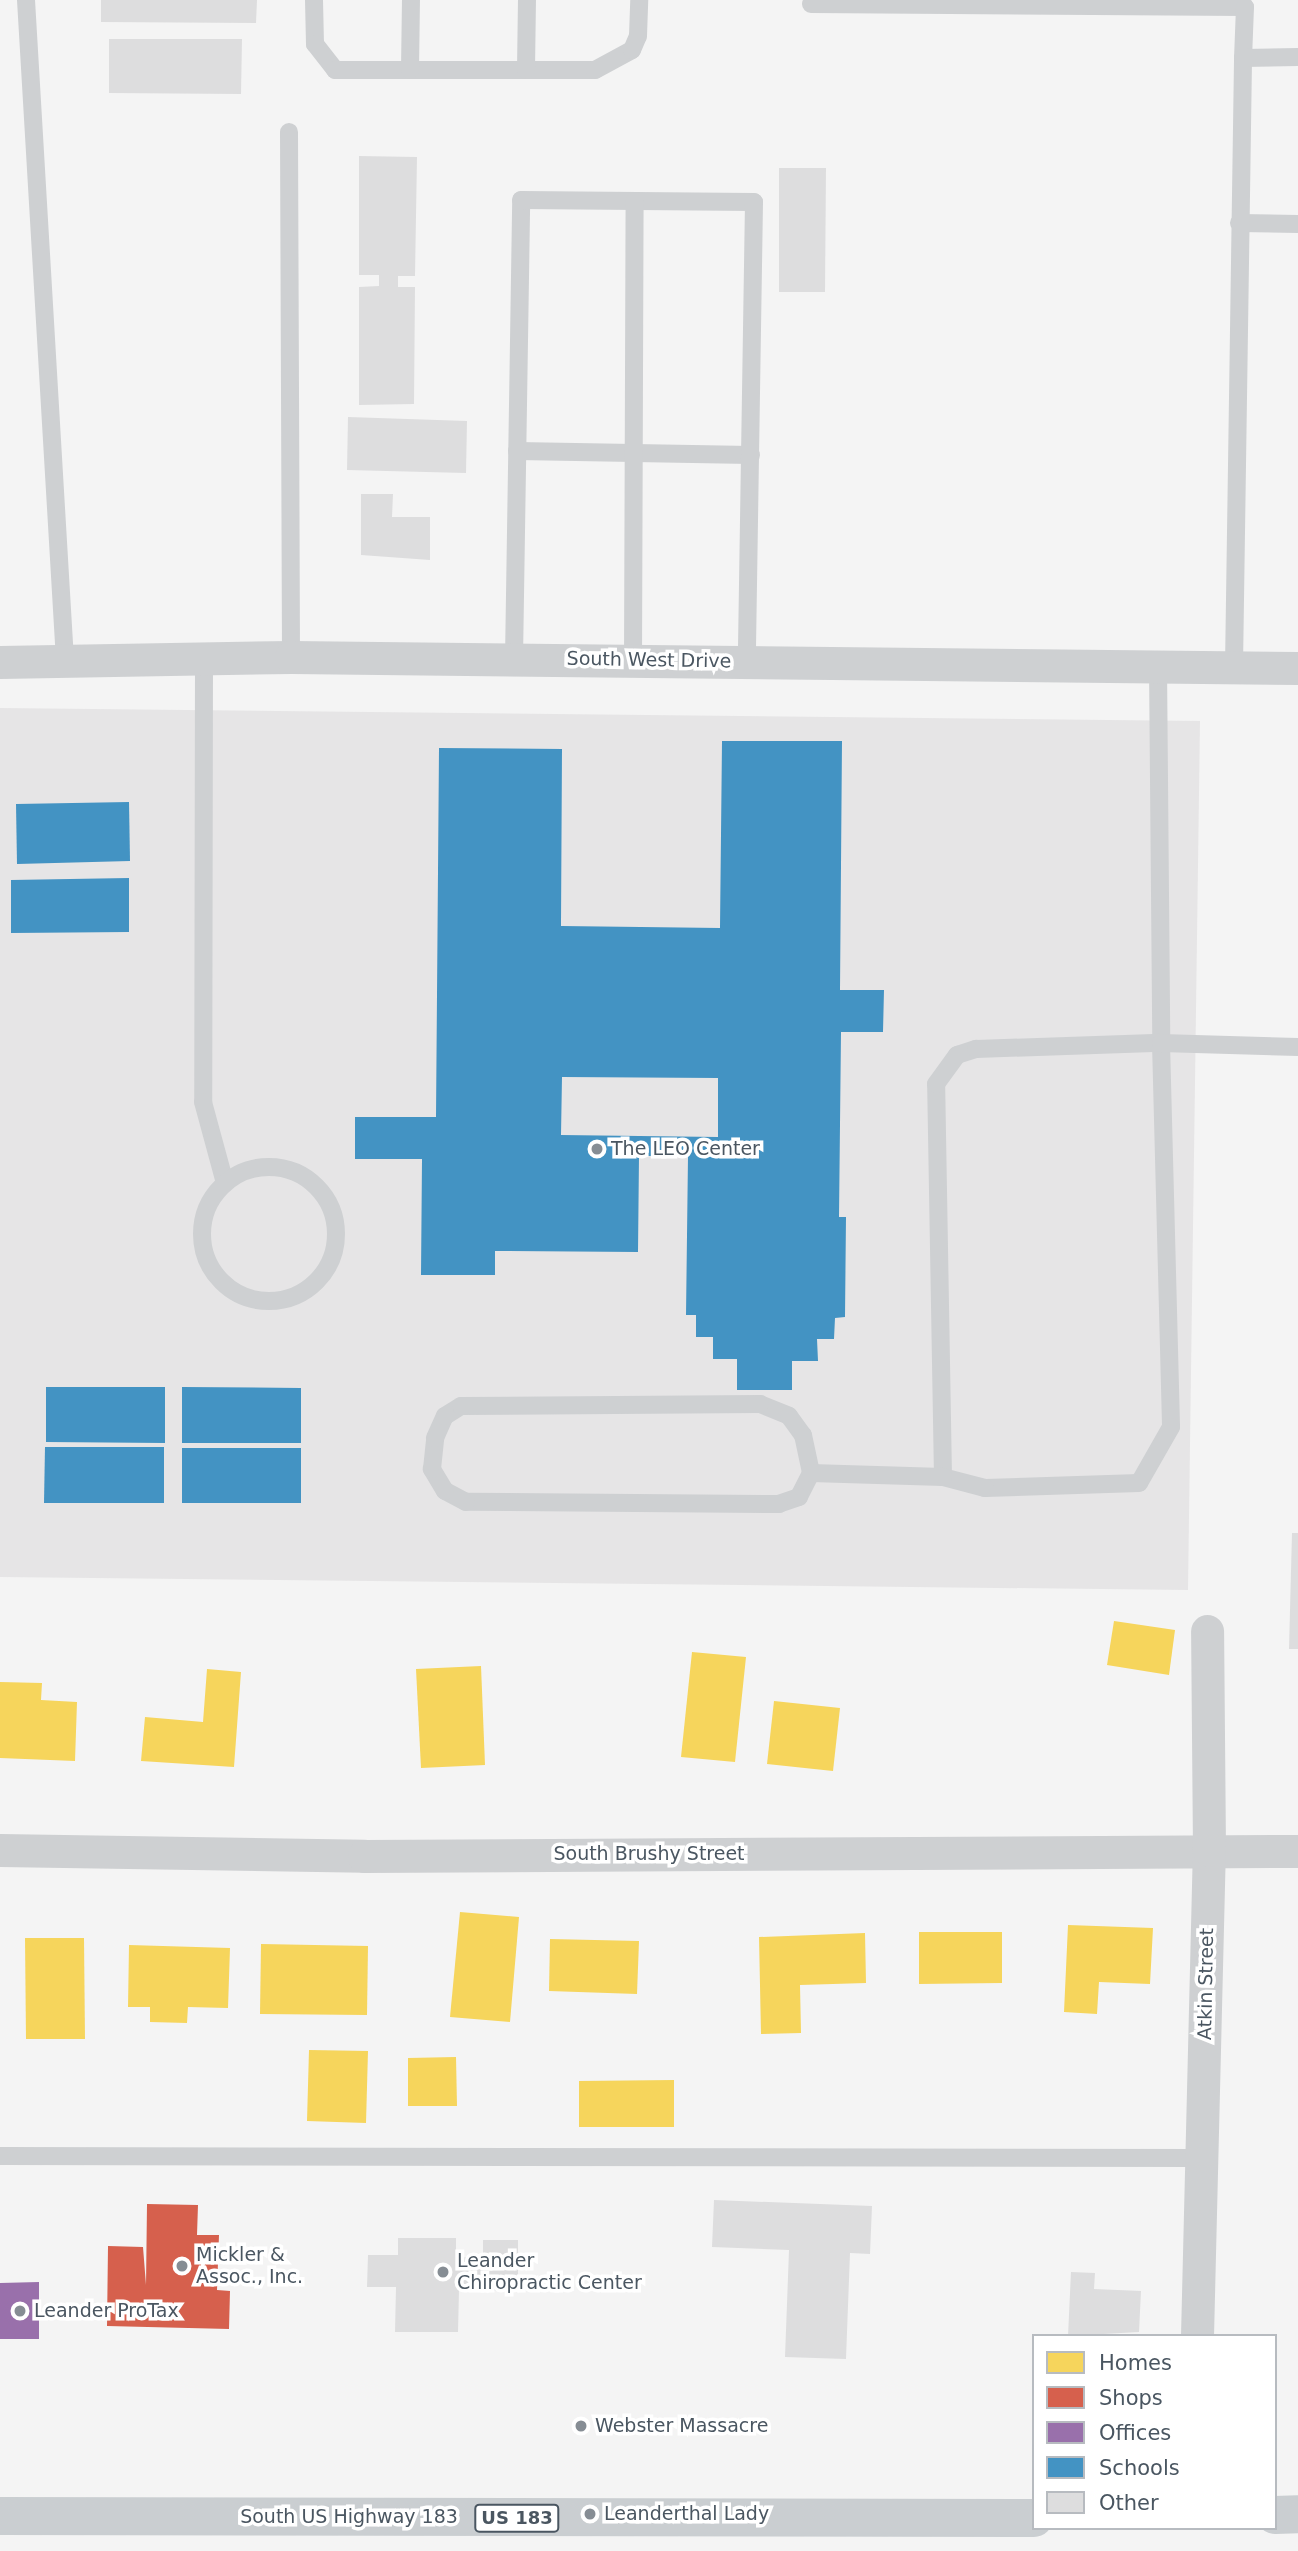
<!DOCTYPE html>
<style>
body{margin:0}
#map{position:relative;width:1298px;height:2551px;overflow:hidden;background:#f4f4f4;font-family:"DejaVu Sans",sans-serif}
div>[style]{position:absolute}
.education>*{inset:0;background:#e6e5e6}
.homes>*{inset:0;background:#f6d55c}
.shops>*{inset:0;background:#d6604d}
.offices>*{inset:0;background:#9970ab}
.schools>*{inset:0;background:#4393c3}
.building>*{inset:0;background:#ddddde}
.lane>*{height:18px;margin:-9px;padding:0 9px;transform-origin:9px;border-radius:9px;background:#ced0d2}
.lane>.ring{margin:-9px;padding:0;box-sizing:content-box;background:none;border:18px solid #ced0d2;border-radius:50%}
.street>*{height:33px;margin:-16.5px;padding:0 16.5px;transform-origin:16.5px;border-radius:16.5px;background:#ced0d2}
.primary>*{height:38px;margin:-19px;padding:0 19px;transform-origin:19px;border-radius:19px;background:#caced1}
.dots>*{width:19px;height:19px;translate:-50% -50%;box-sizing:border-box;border:4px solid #fff;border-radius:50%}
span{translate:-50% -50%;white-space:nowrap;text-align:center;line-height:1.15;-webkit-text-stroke:7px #fff;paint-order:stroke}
.shield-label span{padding:2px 5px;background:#fff;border:2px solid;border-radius:5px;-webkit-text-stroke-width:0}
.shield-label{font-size:18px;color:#4a5661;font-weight:700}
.street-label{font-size:19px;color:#4a5661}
.poi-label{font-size:19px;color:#4a5661}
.left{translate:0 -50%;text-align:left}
.legend{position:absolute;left:1032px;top:2334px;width:245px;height:196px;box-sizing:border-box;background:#fff;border:2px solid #b7bbc0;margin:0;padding:9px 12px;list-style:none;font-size:21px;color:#4a5661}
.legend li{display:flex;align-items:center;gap:14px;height:35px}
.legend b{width:35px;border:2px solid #b7bbc0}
</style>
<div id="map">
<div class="education">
<div style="clip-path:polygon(0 708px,1200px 721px,1188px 1590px,0 1577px)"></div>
</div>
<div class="homes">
<div style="clip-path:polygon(1114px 1621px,1175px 1630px,1169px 1675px,1107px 1665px)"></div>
<div style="clip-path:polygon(692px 1652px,746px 1657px,735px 1762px,681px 1757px)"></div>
<div style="clip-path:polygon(481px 1666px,485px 1765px,421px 1768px,416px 1669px)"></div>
<div style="clip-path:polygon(207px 1669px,241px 1672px,234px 1767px,141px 1761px,145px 1717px,203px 1722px)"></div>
<div style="clip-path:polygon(0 1682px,42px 1683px,41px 1700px,77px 1702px,75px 1761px,0 1758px)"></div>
<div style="clip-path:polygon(774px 1701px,840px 1708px,833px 1771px,767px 1764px)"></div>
<div style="clip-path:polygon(460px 1912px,519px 1917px,510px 2022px,450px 2017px)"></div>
<div style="clip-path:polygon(1068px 1925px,1153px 1928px,1150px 1984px,1099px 1982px,1097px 2014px,1064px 2012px)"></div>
<div style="clip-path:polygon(919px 1932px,1002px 1932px,1002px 1983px,919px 1984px)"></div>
<div style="clip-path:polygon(865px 1933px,866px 1983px,800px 1985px,801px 2033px,761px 2034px,759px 1937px)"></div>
<div style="clip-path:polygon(25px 1938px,84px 1938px,85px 2039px,26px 2039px)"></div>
<div style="clip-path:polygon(550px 1939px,639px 1941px,637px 1994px,549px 1991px)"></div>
<div style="clip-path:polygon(261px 1944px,368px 1946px,367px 2015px,260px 2014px)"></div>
<div style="clip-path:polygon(129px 1945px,230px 1948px,228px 2008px,188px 2007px,187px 2023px,150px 2022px,150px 2007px,128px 2007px)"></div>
<div style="clip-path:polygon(309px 2050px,368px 2051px,366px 2123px,307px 2121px)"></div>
<div style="clip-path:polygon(456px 2057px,457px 2106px,408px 2106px,408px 2058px)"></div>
<div style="clip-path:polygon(674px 2080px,674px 2127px,579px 2127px,579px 2081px)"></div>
</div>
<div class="shops">
<div style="clip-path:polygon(147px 2204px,198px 2205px,197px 2235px,219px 2235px,217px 2290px,230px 2291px,229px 2329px,107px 2326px,108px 2246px,143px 2247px,146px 2285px)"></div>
</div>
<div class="offices">
<div style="clip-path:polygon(39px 2282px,39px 2339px,0 2339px,0 2283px)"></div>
</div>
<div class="schools">
<div style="clip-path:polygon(evenodd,722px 741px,842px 741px,840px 990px,884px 990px,883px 1032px,841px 1032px,839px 1217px,846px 1217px,845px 1317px,835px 1318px,834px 1339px,817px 1339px,818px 1361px,792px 1361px,792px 1390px,737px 1390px,737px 1359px,713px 1359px,713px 1337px,696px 1337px,696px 1315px,686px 1315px,688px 1156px,639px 1156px,638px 1252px,495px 1251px,495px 1275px,421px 1275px,422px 1159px,355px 1159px,355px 1117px,436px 1117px,439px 748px,562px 749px,561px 926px,720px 928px,722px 741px,562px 1077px,718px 1078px,718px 1137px,561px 1135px,562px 1077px)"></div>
<div style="clip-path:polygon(129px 802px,130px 861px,17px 864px,16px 804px)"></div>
<div style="clip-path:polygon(129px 878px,129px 932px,11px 933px,11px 880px)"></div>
<div style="clip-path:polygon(46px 1387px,165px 1387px,165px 1443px,46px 1442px)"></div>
<div style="clip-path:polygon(182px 1387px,301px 1388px,301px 1443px,182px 1443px)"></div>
<div style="clip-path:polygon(45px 1447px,164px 1447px,164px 1503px,44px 1503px)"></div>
<div style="clip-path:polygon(182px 1448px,301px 1448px,301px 1503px,182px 1503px)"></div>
</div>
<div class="building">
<div style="clip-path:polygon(101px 0,257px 0,256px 23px,101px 22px)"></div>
<div style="clip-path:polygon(109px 39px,242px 39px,241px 94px,109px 93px)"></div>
<div style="clip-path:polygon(359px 156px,417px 157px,415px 276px,398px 276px,398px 287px,415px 287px,414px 404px,359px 405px,359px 287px,379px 286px,379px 275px,359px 275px)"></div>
<div style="clip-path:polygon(779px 168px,826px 168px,825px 292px,779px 292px)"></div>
<div style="clip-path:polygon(348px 417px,467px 421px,466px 473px,347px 470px)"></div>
<div style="clip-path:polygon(361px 494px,393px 494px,392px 517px,430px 517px,430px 560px,361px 555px)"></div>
<div style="clip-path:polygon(1292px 1533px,1298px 1533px,1298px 1649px,1289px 1649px)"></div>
<div style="clip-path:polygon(714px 2200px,872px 2206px,870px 2254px,850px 2253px,846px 2359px,785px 2357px,789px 2250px,712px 2247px)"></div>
<div style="clip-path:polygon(398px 2238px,456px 2238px,456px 2257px,483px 2258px,483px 2240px,518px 2240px,518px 2291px,459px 2290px,458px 2332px,395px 2332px,396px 2287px,367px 2287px,368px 2255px,398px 2255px)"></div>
<div style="clip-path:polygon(1071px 2272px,1095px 2273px,1094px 2289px,1141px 2291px,1139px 2332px,1068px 2336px)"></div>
</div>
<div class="lane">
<div style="left:26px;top:0;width:661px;rotate:86.62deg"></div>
<div style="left:314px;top:0;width:44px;rotate:88.7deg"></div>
<div style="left:315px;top:44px;width:33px;rotate:52deg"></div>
<div style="left:335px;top:70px;width:260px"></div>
<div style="left:595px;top:70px;width:42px;rotate:-28.4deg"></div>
<div style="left:632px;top:50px;width:15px;rotate:-67deg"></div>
<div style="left:638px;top:36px;width:36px;rotate:-88deg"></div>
<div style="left:811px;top:4px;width:434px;rotate:0.4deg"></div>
<div style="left:1245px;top:7px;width:51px;rotate:92.2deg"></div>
<div style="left:410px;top:70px;width:70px;rotate:-89.2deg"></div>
<div style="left:526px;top:70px;width:70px;rotate:-89.2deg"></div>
<div style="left:289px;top:132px;width:525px;rotate:89.78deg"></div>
<div style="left:1239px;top:223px;width:59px;rotate:1deg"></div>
<div style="left:517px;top:451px;width:234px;rotate:1deg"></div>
<div style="left:514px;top:659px;width:459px;rotate:-89.1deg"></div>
<div style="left:521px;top:200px;width:233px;rotate:0.5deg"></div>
<div style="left:754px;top:202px;width:459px;rotate:90.9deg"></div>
<div style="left:204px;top:660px;width:442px;rotate:90.1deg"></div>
<div style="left:203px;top:1102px;width:84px;rotate:74.8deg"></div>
<div style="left:633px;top:660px;width:459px;rotate:-89.8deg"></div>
<div style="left:1158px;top:665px;width:378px;rotate:89.5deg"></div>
<div style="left:1161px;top:1043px;width:384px;rotate:88.5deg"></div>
<div style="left:1171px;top:1427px;width:64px;rotate:119.7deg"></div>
<div style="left:1139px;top:1483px;width:154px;rotate:178.1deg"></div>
<div style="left:985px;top:1488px;width:43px;rotate:-165.3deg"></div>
<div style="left:943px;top:1477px;width:393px;rotate:-91deg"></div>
<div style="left:936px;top:1084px;width:36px;rotate:-54deg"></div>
<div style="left:957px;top:1055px;width:20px;rotate:-18deg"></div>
<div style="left:976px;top:1049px;width:185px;rotate:-1.9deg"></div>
<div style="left:1161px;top:1043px;width:137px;rotate:1.7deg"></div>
<div style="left:1234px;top:667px;width:609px;rotate:-89.15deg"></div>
<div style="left:1243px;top:58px;width:55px;rotate:-1deg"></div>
<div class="ring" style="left:202px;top:1167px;width:116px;height:116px"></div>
<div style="left:760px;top:1404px;width:31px;rotate:22deg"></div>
<div style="left:789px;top:1416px;width:24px;rotate:54deg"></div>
<div style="left:803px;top:1435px;width:39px;rotate:78deg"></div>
<div style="left:811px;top:1473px;width:27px;rotate:117deg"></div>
<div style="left:799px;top:1497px;width:21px;rotate:161deg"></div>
<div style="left:779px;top:1504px;width:313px;rotate:-179.6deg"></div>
<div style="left:466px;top:1502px;width:24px;rotate:-152deg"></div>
<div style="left:445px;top:1491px;width:26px;rotate:-121deg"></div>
<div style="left:432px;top:1469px;width:31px;rotate:-84deg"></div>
<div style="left:435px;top:1438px;width:24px;rotate:-66deg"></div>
<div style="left:445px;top:1416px;width:19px;rotate:-32deg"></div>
<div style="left:461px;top:1406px;width:299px;rotate:-0.4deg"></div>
<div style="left:811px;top:1473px;width:132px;rotate:1.7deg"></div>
<div style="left:0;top:2156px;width:1202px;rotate:0.1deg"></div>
</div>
<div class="street">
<div style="left:0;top:662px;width:291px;rotate:-1deg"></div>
<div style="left:291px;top:657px;width:1007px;rotate:0.63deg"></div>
<div style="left:0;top:1850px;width:364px;rotate:0.9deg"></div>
<div style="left:364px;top:1856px;width:934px;rotate:-0.31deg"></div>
<div style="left:1197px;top:2336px;width:486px;rotate:-88.6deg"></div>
<div style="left:1209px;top:1850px;width:219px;rotate:-90.5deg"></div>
</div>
<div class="primary">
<div style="left:1275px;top:2515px;width:23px;rotate:-2deg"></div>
<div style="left:0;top:2516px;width:1034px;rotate:0.11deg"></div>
</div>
<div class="dots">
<div style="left:597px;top:1149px;background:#868d94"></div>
<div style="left:182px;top:2266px;background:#868d94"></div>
<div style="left:443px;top:2272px;background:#868d94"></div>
<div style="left:20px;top:2311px;background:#868d94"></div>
<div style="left:581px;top:2426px;background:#868d94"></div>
<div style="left:590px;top:2514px;background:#868d94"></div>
</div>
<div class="shield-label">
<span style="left:517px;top:2518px">US 183</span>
</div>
<div class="street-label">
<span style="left:649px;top:660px;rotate:1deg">South West Drive</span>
<span style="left:649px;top:1854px">South Brushy Street</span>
<span style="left:1206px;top:1984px;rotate:-89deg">Atkin Street</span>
<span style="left:349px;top:2517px">South US Highway 183</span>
</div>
<div class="poi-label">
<span class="left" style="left:611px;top:1149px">The LEO Center</span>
<span class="left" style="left:196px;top:2266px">Mickler &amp;<br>Assoc., Inc.</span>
<span class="left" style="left:457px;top:2272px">Leander<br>Chiropractic Center</span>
<span class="left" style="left:34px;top:2311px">Leander ProTax</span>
<span class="left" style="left:595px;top:2426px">Webster Massacre</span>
<span class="left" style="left:604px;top:2514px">Leanderthal Lady</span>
</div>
<ul class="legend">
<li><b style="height:19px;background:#f6d55c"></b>Homes</li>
<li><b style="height:19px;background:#d6604d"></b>Shops</li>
<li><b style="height:19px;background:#9970ab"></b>Offices</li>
<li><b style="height:19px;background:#4393c3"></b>Schools</li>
<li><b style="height:19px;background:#ddddde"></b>Other</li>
</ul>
</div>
